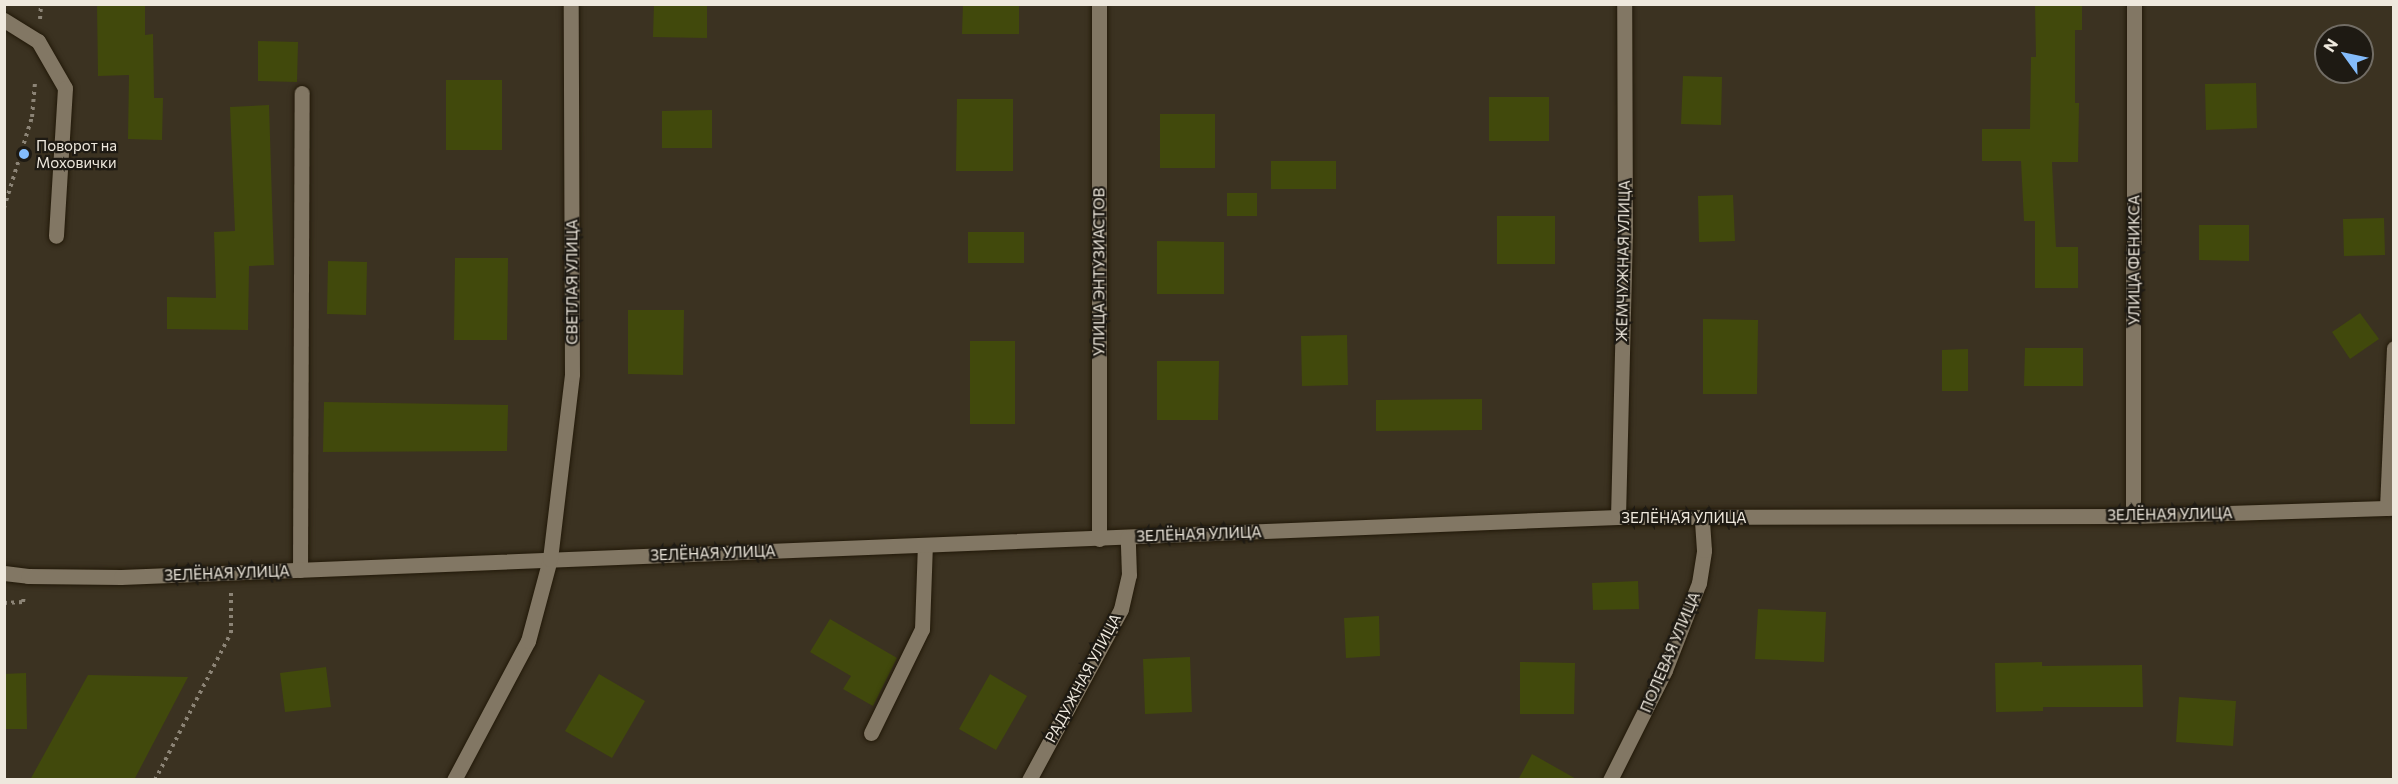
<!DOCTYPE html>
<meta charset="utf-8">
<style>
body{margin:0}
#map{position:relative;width:2398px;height:784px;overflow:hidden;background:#3b3221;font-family:Commissioner,sans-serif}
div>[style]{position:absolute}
.building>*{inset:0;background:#41490c}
.path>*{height:4px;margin-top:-2px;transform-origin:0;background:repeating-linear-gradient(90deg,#8c8476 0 3px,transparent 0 7.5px)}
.roads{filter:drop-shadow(0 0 2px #221909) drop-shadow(0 0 2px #221909)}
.service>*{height:15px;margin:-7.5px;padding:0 7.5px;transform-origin:7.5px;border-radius:7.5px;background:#827764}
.minor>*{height:15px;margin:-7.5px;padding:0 7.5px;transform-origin:7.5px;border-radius:7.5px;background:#827764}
.dots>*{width:16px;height:16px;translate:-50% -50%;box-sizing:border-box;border:3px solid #1e1a13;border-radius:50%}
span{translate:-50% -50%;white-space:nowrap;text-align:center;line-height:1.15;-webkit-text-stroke:4.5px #1e1a13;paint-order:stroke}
.poi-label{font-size:15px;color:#eee8dd}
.left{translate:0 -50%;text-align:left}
.street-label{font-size:15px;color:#eee8dd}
.frame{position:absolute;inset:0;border:6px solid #eee8dd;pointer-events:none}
.north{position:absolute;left:2314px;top:24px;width:60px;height:60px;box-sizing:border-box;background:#1e1a13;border:2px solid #716c64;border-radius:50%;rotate:303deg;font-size:16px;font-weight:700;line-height:24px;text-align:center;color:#eee8dd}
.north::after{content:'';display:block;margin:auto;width:21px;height:27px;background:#84bcfb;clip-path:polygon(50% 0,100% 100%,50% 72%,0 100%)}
</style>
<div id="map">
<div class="building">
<div style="clip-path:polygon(97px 4px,145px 4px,145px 35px,153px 34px,154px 98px,163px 98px,162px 140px,128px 139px,129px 75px,98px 76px)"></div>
<div style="clip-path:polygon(654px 4px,707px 4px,707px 38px,653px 37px)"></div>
<div style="clip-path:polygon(963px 4px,1019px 4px,1019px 34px,962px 34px)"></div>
<div style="clip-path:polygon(2035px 4px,2082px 4px,2082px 30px,2075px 30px,2075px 103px,2079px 103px,2078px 162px,2052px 162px,2056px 247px,2078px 247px,2078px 288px,2035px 288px,2035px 221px,2024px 221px,2021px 161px,1982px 161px,1982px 129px,2030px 129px,2031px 57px,2036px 57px)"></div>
<div style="clip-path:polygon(258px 41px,298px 42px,297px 82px,258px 81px)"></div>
<div style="clip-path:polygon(1683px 76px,1722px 77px,1721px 125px,1681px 124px)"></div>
<div style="clip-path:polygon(446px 80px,502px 80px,502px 150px,446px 150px)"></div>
<div style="clip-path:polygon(2256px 83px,2257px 128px,2206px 130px,2205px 84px)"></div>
<div style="clip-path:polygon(1489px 97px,1549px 97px,1549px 141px,1489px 141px)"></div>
<div style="clip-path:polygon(957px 99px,1013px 99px,1013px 171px,956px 171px)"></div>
<div style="clip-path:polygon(269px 105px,274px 265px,249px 266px,248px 330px,167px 329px,167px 297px,216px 298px,214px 232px,235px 231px,230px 107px)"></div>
<div style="clip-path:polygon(712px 110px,712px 148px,662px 148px,662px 111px)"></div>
<div style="clip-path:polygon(1160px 114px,1215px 114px,1215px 168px,1160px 168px)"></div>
<div style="clip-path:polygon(1271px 161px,1336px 161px,1336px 189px,1271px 189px)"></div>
<div style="clip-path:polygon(1227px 193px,1257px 193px,1257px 216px,1227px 216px)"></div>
<div style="clip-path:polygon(1733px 195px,1735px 241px,1699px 242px,1698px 196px)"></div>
<div style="clip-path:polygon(1497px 216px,1555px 216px,1555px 264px,1497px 264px)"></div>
<div style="clip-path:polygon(2384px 218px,2385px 255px,2344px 256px,2343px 219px)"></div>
<div style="clip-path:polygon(2199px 225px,2249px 225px,2249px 261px,2199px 260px)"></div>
<div style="clip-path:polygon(968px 232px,1024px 232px,1024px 263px,968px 263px)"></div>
<div style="clip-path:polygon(1157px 241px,1224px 242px,1224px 294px,1157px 294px)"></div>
<div style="clip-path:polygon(455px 258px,508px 258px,507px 340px,454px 340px)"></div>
<div style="clip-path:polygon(328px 261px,367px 262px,366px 315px,327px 314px)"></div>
<div style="clip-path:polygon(628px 310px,684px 310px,683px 375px,628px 374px)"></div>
<div style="clip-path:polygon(2360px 313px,2379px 339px,2350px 359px,2332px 332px)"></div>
<div style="clip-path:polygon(1703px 319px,1758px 320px,1757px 394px,1703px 394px)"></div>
<div style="clip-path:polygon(1347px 335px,1348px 385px,1302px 386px,1301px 336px)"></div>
<div style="clip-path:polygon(970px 341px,1015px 341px,1015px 424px,970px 424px)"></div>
<div style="clip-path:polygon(2025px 348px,2083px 348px,2083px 386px,2024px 386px)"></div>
<div style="clip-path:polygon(1968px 349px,1968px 391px,1942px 391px,1942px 350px)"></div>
<div style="clip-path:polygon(1157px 361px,1219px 361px,1218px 420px,1157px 420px)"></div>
<div style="clip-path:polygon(1482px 399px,1482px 430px,1376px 431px,1376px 400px)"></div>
<div style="clip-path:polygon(324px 402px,508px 405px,507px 451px,323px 452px)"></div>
<div style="clip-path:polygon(1638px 581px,1639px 609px,1593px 610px,1592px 583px)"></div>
<div style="clip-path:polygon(1758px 609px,1826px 612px,1824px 662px,1755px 659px)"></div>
<div style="clip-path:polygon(1379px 616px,1380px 656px,1346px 658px,1344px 618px)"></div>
<div style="clip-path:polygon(830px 619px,897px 658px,873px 706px,843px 689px,851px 676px,810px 652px)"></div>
<div style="clip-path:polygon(1190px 657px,1192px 712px,1145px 714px,1143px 659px)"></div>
<div style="clip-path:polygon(1520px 662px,1575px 663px,1574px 714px,1520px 714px)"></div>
<div style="clip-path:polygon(2042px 662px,2042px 666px,2142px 665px,2143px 707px,2043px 707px,2043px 711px,1996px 712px,1995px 663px)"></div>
<div style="clip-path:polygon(326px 667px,331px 707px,285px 712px,280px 673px)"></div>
<div style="clip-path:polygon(26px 673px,27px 729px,4px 729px,4px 674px)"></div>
<div style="clip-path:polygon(599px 674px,645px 701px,612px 758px,565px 731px)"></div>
<div style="clip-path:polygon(990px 674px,1027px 696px,996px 750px,959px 729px)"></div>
<div style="clip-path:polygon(88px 675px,188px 677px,134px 780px,30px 780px)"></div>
<div style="clip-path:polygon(2179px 697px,2236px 701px,2233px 746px,2176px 742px)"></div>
<div style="clip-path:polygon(1532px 754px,1578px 780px,1518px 780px)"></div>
</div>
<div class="path">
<div style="left:40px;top:19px;width:15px;rotate:-86deg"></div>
<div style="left:4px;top:208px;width:95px;rotate:-72.9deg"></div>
<div style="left:32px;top:117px;width:37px;rotate:-85deg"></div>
<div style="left:4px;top:603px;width:19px;rotate:-3deg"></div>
<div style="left:23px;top:602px;width:6px;rotate:-81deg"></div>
<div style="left:155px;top:780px;width:165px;rotate:-62.7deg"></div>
<div style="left:231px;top:633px;width:41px;rotate:-90deg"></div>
</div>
<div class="roads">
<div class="service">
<div style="left:4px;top:20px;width:40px;rotate:32deg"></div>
<div style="left:38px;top:41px;width:54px;rotate:60.1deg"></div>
<div style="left:65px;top:88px;width:148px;rotate:93.5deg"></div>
<div style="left:2387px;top:508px;width:160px;rotate:-87.5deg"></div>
<div style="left:300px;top:570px;width:477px;rotate:-89.8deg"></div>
<div style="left:871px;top:733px;width:116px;rotate:-63.9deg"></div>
<div style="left:922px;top:629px;width:84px;rotate:-88deg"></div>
</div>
<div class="minor">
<div style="left:1099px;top:4px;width:535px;rotate:90deg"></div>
<div style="left:2133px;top:516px;width:512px;rotate:-89.89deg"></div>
<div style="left:1618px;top:517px;width:281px;rotate:-88.6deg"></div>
<div style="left:1625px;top:236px;width:232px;rotate:-90.2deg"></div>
<div style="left:4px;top:573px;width:24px;rotate:7deg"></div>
<div style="left:28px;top:576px;width:93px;rotate:0.6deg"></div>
<div style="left:121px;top:577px;width:1498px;rotate:-2.3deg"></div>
<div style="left:1618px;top:517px;width:515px;rotate:-0.11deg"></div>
<div style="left:2133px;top:516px;width:261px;rotate:-1.8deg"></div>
<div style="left:454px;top:780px;width:157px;rotate:-62deg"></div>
<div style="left:528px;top:641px;width:85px;rotate:-75deg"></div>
<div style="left:550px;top:559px;width:186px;rotate:-83.2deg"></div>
<div style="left:572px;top:374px;width:370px;rotate:-90.2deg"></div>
<div style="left:1029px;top:780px;width:194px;rotate:-61.7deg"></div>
<div style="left:1121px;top:609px;width:35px;rotate:-77deg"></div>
<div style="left:1129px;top:575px;width:38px;rotate:-92deg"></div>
<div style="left:1610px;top:780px;width:123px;rotate:-63.4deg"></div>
<div style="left:1665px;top:670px;width:93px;rotate:-68.7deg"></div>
<div style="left:1699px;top:583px;width:33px;rotate:-81deg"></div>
<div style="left:1704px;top:550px;width:32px;rotate:-94deg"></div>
</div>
</div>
<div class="dots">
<div style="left:24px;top:154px;background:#84bcfb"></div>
</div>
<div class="poi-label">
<span class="left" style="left:36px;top:154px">Поворот на<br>Моховички</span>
</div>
<div class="street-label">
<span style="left:2134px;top:260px;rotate:-90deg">УЛИЦА ФЕНИКСА</span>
<span style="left:1623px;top:261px;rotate:-89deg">ЖЕМЧУЖНАЯ УЛИЦА</span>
<span style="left:1099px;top:272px;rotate:-90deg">УЛИЦА ЭНТУЗИАСТОВ</span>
<span style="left:572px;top:282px;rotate:-90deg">СВЕТЛАЯ УЛИЦА</span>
<span style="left:2170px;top:514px;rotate:-1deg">ЗЕЛЁНАЯ УЛИЦА</span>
<span style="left:1684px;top:518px">ЗЕЛЁНАЯ УЛИЦА</span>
<span style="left:1199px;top:534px;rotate:-2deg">ЗЕЛЁНАЯ УЛИЦА</span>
<span style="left:713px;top:553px;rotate:-2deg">ЗЕЛЁНАЯ УЛИЦА</span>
<span style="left:227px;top:573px;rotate:-2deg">ЗЕЛЁНАЯ УЛИЦА</span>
<span style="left:1670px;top:652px;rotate:-67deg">ПОЛЕВАЯ УЛИЦА</span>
<span style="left:1083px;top:678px;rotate:-62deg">РАДУЖНАЯ УЛИЦА</span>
</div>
<div class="frame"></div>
<div class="north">N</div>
</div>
